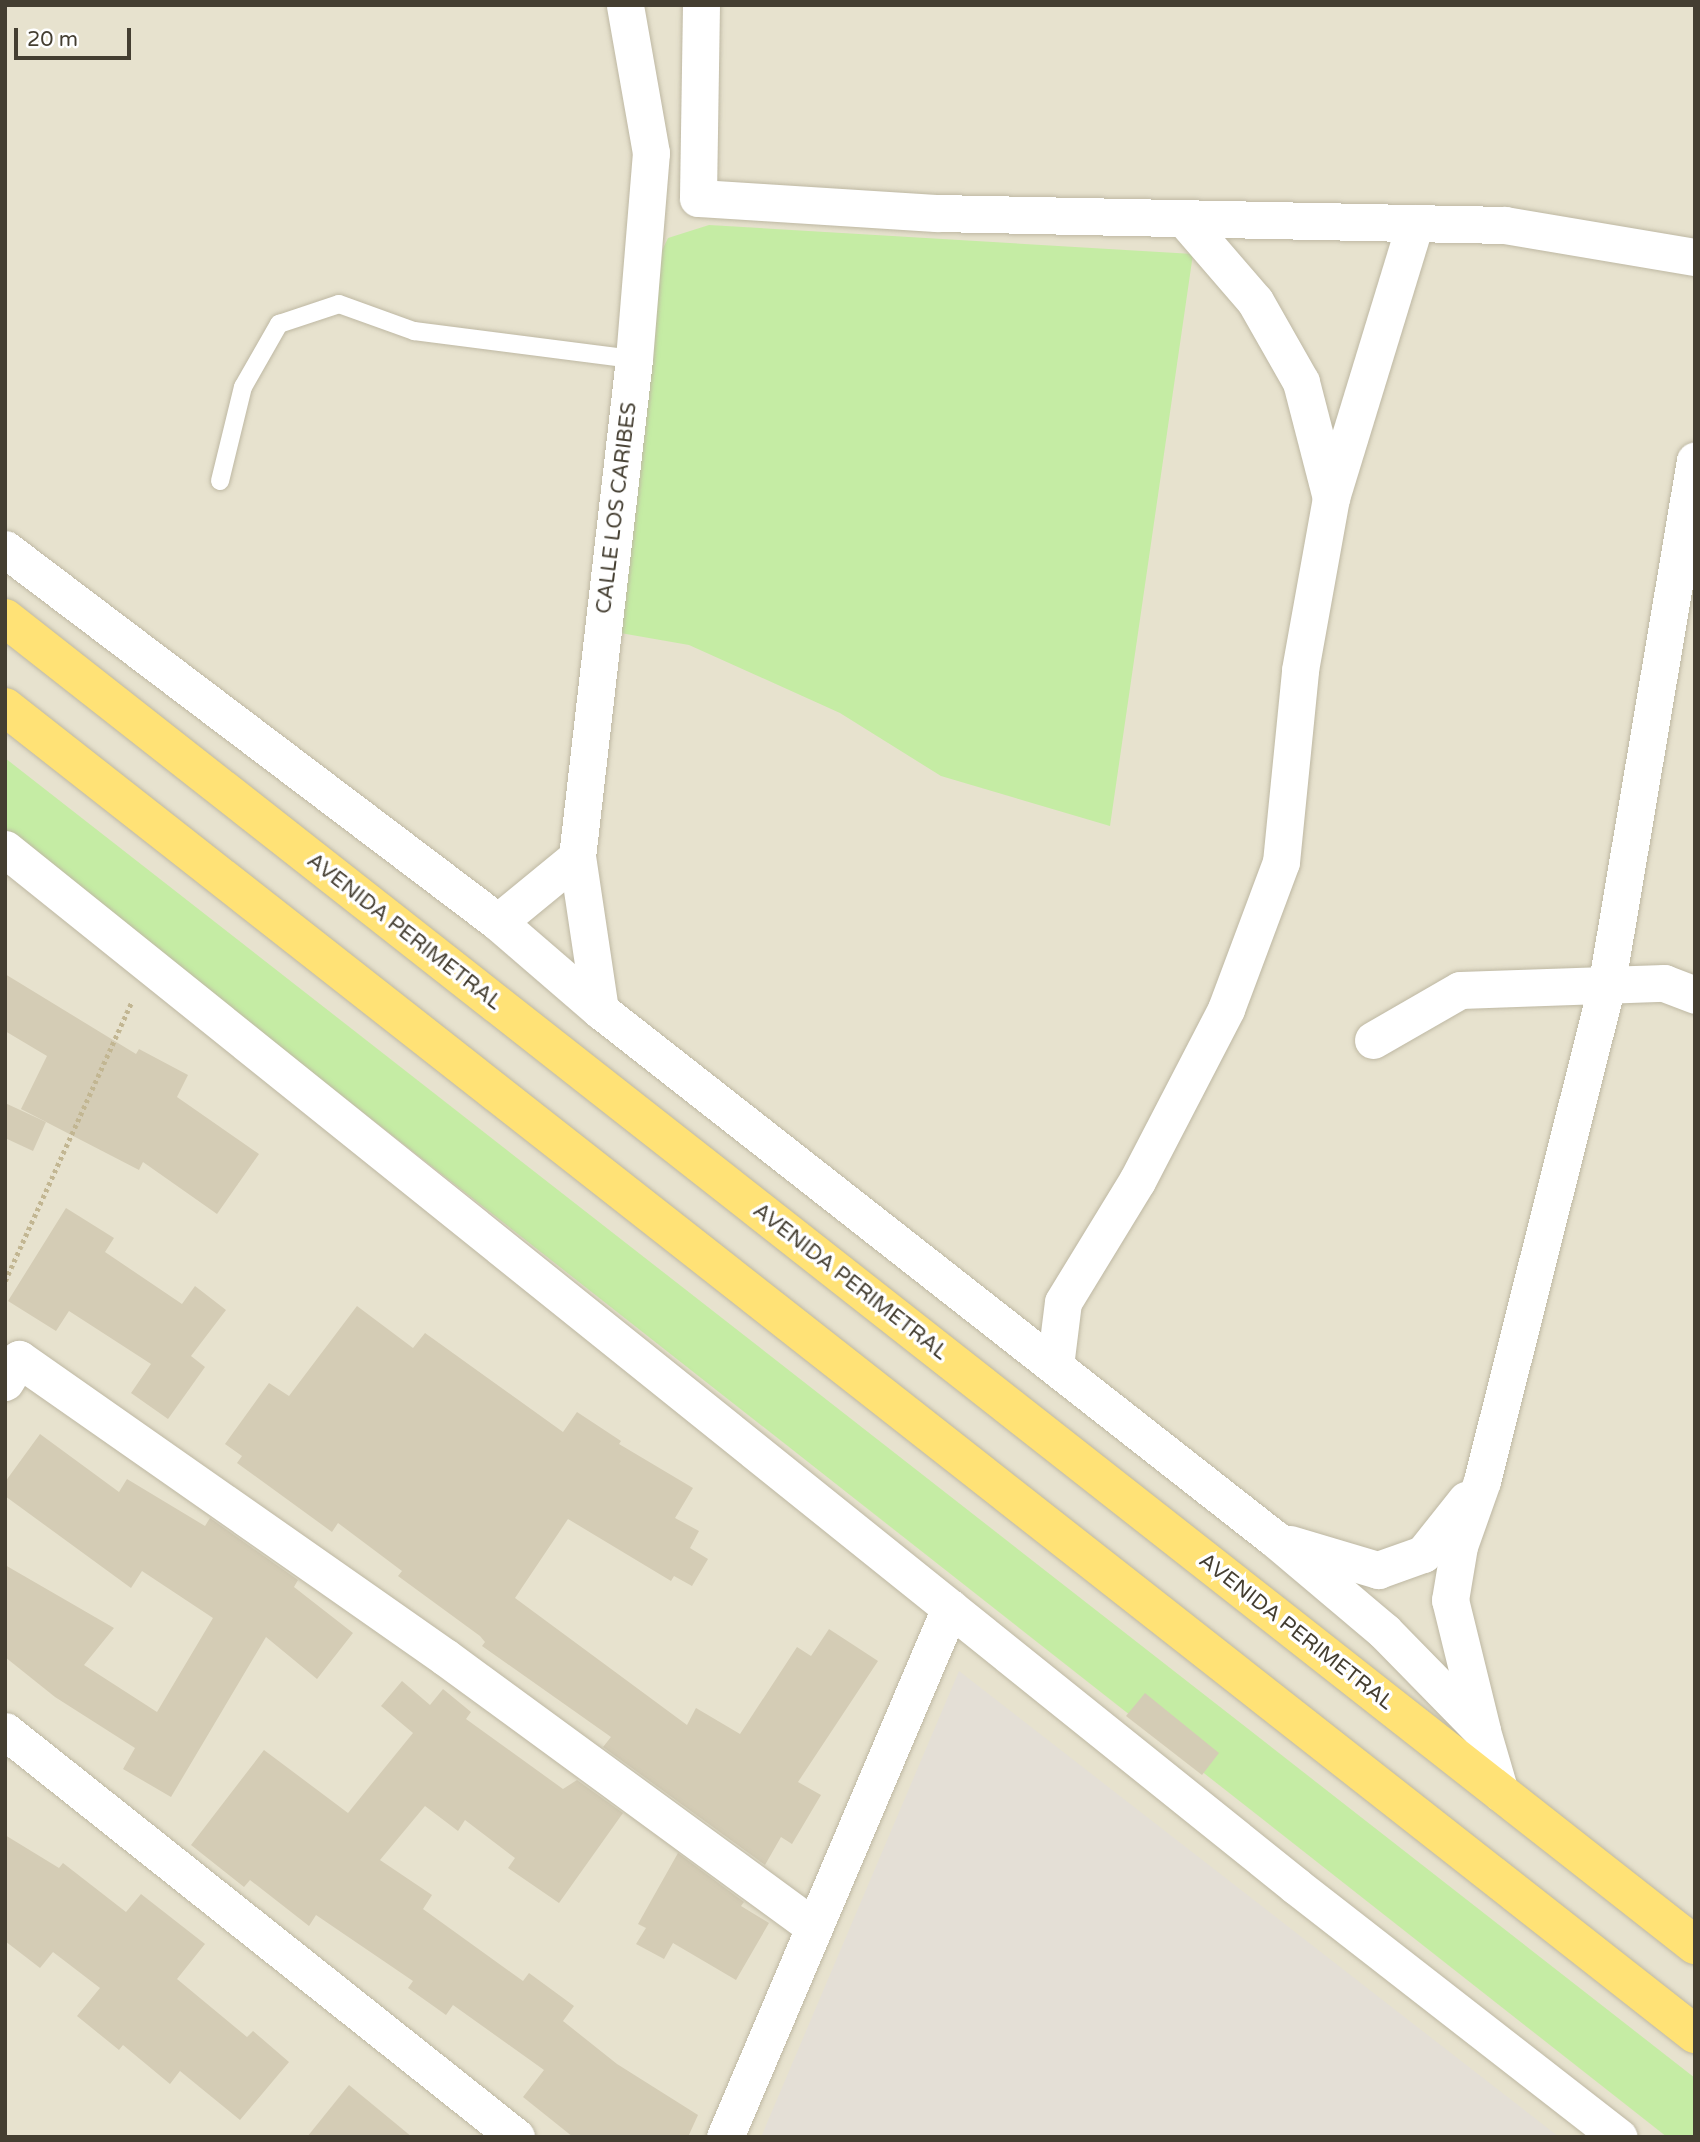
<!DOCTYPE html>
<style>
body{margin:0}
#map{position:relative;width:1700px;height:2142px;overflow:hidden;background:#f2efe1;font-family:"Varela Round",sans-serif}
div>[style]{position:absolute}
.residential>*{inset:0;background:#e7e2ce}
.industrial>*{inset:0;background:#e4dfd6}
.green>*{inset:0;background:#c5eca4}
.building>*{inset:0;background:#d4ccb5}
.path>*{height:4.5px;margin-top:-2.25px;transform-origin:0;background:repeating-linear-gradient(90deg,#c2b692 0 3.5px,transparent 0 7px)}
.roads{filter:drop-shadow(0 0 2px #beb8a3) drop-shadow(0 0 2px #beb8a3)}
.service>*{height:18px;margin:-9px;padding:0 9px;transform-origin:9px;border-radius:9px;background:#fff}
.minor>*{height:37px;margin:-18.5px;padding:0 18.5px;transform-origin:18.5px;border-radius:18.5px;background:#fff}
.trunk>*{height:38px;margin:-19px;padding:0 19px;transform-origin:19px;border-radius:19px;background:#ffe276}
span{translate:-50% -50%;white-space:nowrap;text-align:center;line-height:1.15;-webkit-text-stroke:7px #fff;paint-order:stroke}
.street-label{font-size:21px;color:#443e31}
.frame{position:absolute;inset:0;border:7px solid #443e31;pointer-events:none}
.scale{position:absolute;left:14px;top:28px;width:117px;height:32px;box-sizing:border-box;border:4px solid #443e31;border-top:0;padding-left:9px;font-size:21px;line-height:24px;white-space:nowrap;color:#443e31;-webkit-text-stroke:5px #fff;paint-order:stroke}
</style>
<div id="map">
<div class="residential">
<div style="clip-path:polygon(5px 5px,1695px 5px,1695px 2137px,5px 2137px)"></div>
</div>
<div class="industrial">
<div style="clip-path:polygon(959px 1671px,1559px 2137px,761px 2137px)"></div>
</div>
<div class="green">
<div style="clip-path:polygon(709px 225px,1193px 254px,1110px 826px,941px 776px,840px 713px,689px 645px,609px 631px,634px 309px,668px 238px)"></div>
<div style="clip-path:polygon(5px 758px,1695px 2078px,1695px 2137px,1667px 2137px,5px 831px)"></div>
</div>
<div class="building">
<div style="clip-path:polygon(5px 974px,136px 1054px,139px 1049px,188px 1075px,177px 1097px,259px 1154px,217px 1214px,143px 1162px,139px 1170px,21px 1109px,47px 1056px,5px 1031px)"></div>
<div style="clip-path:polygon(5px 1103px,46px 1122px,33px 1151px,5px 1138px)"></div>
<div style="clip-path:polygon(66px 1208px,114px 1238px,105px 1252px,182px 1304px,195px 1286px,226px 1310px,191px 1356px,205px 1367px,168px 1419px,131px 1393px,151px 1364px,69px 1311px,56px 1331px,8px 1301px)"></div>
<div style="clip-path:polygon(357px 1306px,413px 1348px,425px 1333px,563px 1432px,577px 1412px,621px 1441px,619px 1444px,693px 1488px,675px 1518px,699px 1531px,690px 1548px,708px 1559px,692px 1586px,674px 1576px,671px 1581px,568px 1519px,515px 1598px,687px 1725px,696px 1708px,740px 1734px,797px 1647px,811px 1656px,829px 1629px,878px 1661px,798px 1782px,821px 1795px,792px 1844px,781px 1837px,765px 1865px,603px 1747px,611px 1737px,482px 1646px,485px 1642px,480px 1636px,398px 1576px,402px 1571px,338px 1523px,332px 1532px,237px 1463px,242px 1456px,225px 1444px,269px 1383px,289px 1396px)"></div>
<div style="clip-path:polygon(40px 1434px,119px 1492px,127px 1479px,205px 1526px,210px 1518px,298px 1580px,294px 1587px,353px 1633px,317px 1679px,266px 1637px,171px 1797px,123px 1769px,135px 1748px,55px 1697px,5px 1657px,5px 1565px,114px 1628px,84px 1665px,157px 1712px,213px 1618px,142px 1571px,131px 1588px,5px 1496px,5px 1482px)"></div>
<div style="clip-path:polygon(402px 1681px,430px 1705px,443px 1689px,471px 1712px,466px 1719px,563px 1789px,577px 1780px,623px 1813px,559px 1903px,508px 1868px,515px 1858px,465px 1820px,458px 1831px,425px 1806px,380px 1860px,432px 1895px,423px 1909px,523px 1981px,529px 1973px,574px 2006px,563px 2021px,617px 2064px,698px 2115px,688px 2137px,573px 2137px,523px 2097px,544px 2070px,453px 2005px,446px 2015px,408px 1988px,413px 1981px,316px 1915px,309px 1926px,250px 1880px,244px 1887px,191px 1845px,264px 1750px,348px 1813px,413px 1733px,381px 1706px)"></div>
<div style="clip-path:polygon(1145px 1693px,1219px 1753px,1202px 1775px,1126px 1716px)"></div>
<div style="clip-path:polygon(5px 1835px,59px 1868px,63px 1863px,126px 1912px,141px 1894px,205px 1944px,177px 1979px,247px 2037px,253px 2031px,289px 2062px,240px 2120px,180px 2071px,170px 2084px,123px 2045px,119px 2050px,77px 2016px,100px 1988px,53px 1952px,40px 1968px,5px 1941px)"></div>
<div style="clip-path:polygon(678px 1853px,744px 1902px,741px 1906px,769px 1923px,736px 1980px,673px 1943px,664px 1959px,636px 1944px,646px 1928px,638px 1924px)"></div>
<div style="clip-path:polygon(349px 2085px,412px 2137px,307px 2137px)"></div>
</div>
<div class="path">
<div style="left:5px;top:1281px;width:307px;rotate:-65.6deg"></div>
</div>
<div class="roads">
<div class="service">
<div style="left:220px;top:481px;width:97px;rotate:-76.3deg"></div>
<div style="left:243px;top:387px;width:73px;rotate:-60.3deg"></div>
<div style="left:279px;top:324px;width:63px;rotate:-18.4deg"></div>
<div style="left:339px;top:304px;width:80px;rotate:19.8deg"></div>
<div style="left:414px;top:331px;width:222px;rotate:7.3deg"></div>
</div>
<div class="minor">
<div style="left:701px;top:5px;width:193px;rotate:90.9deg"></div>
<div style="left:698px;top:198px;width:239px;rotate:3.6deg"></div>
<div style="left:937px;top:213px;width:568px;rotate:1.21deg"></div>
<div style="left:1505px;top:225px;width:193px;rotate:9.6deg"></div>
<div style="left:1185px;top:220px;width:107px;rotate:49.2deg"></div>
<div style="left:1255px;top:301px;width:93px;rotate:60.4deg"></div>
<div style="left:1301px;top:382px;width:120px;rotate:75.5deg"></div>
<div style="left:5px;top:549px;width:618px;rotate:37.11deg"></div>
<div style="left:498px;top:922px;width:135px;rotate:40.8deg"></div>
<div style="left:600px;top:1010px;width:858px;rotate:38.09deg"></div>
<div style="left:1275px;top:1539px;width:143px;rotate:40.2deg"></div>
<div style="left:1384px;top:1631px;width:140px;rotate:45.6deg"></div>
<div style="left:1482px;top:1731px;width:64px;rotate:73.6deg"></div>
<div style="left:5px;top:849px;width:1656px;rotate:38.77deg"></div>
<div style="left:1296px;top:1886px;width:409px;rotate:37.9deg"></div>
<div style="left:498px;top:922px;width:102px;rotate:-39.4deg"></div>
<div style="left:600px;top:1010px;width:155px;rotate:-98.5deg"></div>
<div style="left:577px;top:857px;width:501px;rotate:-83.47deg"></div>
<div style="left:634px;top:359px;width:207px;rotate:-85.3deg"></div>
<div style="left:651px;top:153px;width:150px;rotate:-100deg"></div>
<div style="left:1373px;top:1040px;width:100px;rotate:-29.9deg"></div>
<div style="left:1460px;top:990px;width:204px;rotate:-2deg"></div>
<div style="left:1664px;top:983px;width:33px;rotate:21deg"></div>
<div style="left:1055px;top:1366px;width:64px;rotate:-82.9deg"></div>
<div style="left:1063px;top:1302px;width:142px;rotate:-58.6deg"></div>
<div style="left:1137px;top:1181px;width:194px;rotate:-62.6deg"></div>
<div style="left:1226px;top:1009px;width:157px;rotate:-69.5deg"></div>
<div style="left:1281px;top:862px;width:193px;rotate:-84.3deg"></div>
<div style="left:1300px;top:670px;width:175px;rotate:-79.8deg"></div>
<div style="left:1331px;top:498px;width:287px;rotate:-73deg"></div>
<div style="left:5px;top:1382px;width:27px;rotate:-59deg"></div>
<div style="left:19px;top:1359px;width:520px;rotate:34.97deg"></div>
<div style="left:445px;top:1657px;width:457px;rotate:36.2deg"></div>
<div style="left:1290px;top:1544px;width:92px;rotate:16.5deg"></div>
<div style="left:1378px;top:1570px;width:48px;rotate:-19.6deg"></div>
<div style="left:1423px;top:1554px;width:69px;rotate:-51.5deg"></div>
<div style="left:1482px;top:1730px;width:134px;rotate:-103.8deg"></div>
<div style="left:1450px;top:1600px;width:55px;rotate:-80.5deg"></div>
<div style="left:1459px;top:1546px;width:69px;rotate:-70.5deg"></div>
<div style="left:1482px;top:1481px;width:508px;rotate:-75.88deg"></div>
<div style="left:1606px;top:988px;width:535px;rotate:-80.43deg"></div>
<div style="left:5px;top:1731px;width:653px;rotate:38.47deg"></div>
<div style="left:725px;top:2137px;width:575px;rotate:-66.96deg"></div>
</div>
<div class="trunk">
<div style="left:5px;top:618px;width:2149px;rotate:38.14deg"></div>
<div style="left:5px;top:707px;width:2149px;rotate:38.14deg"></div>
</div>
</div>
<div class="street-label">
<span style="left:617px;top:508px;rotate:-83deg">CALLE LOS CARIBES</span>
<span style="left:404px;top:932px;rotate:38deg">AVENIDA PERIMETRAL</span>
<span style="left:850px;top:1282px;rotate:38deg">AVENIDA PERIMETRAL</span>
<span style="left:1296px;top:1632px;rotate:38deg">AVENIDA PERIMETRAL</span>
</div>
<div class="frame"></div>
<div class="scale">20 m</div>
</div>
